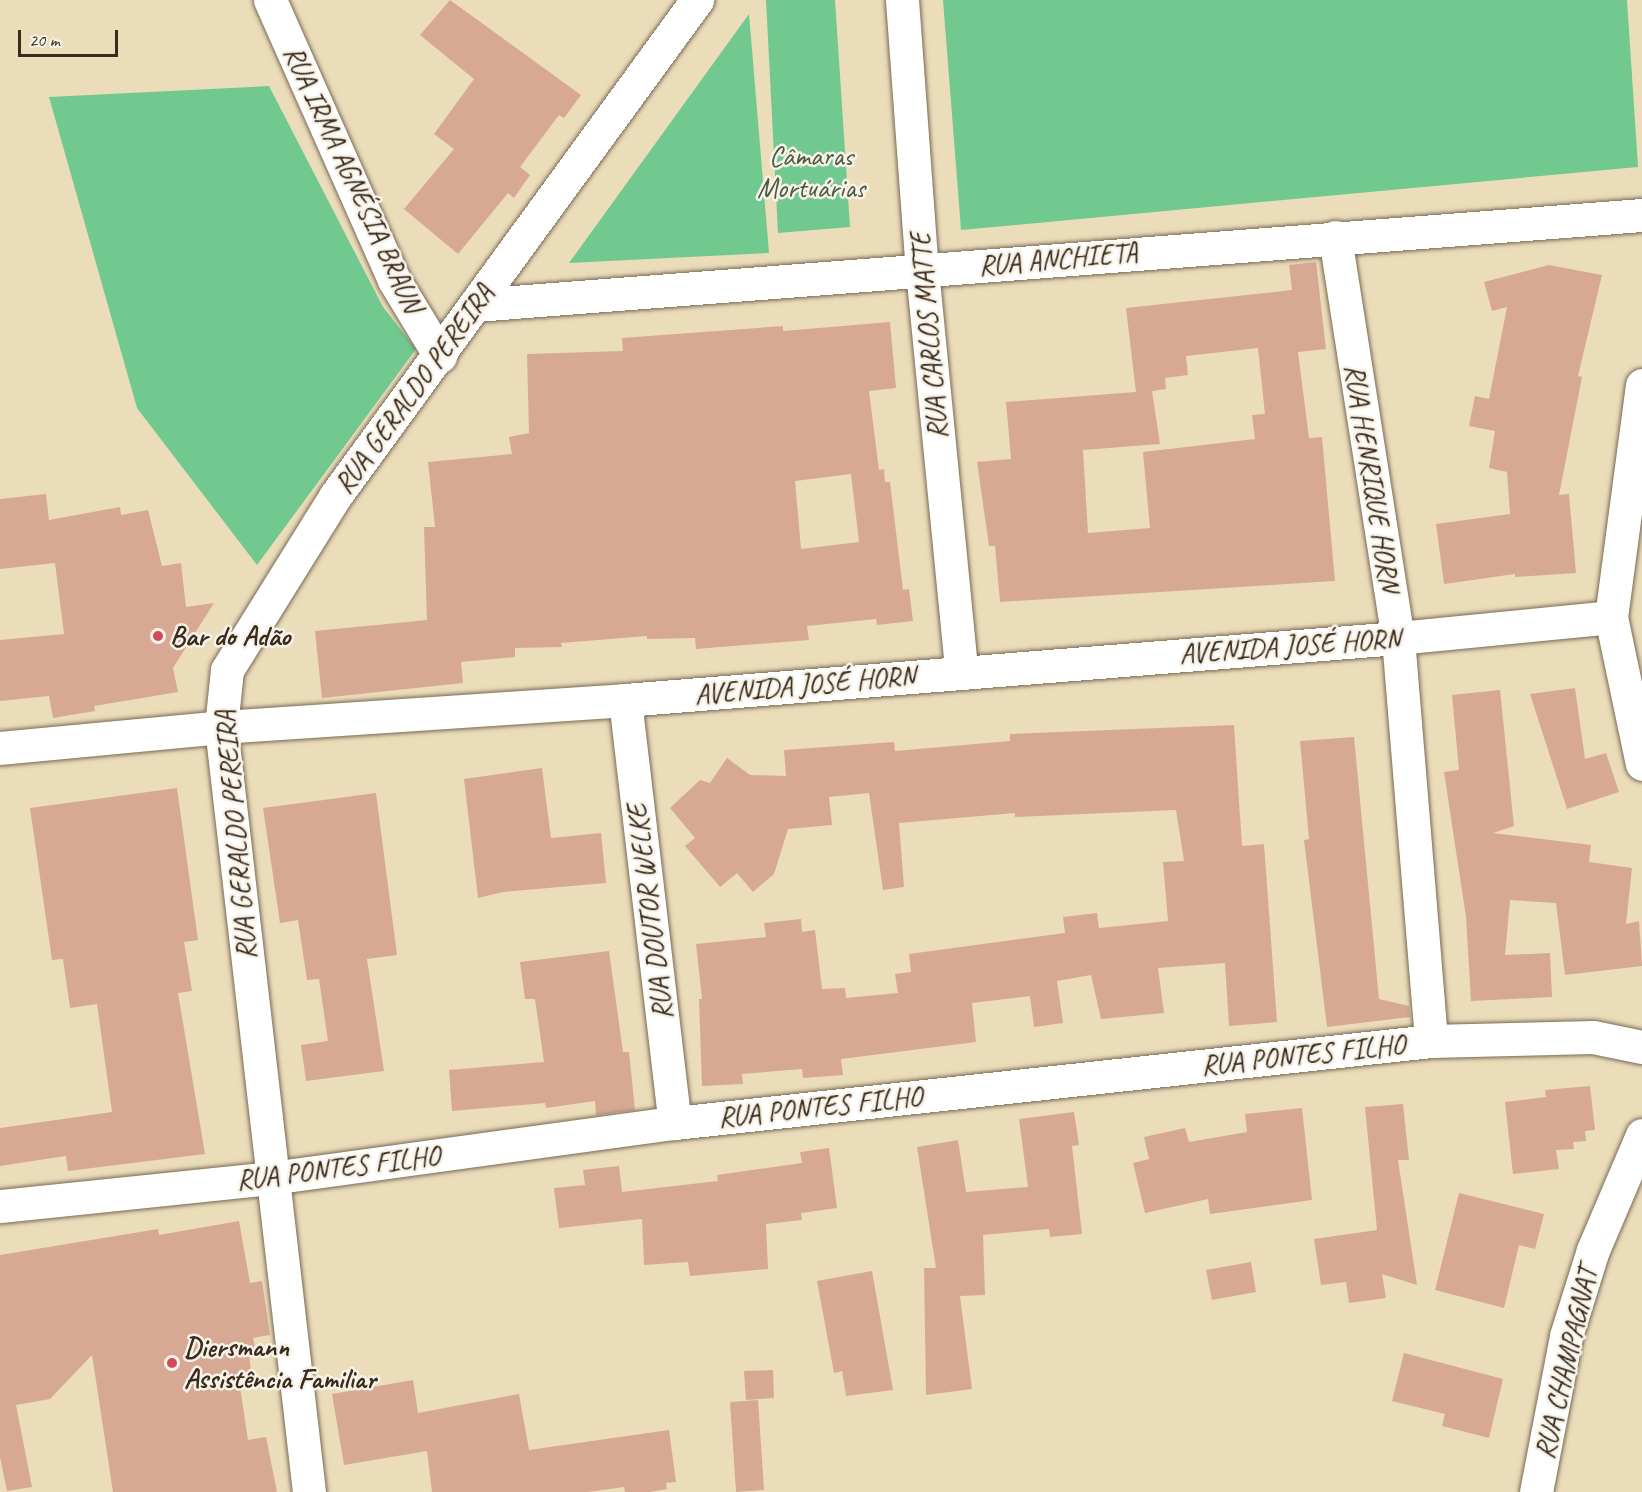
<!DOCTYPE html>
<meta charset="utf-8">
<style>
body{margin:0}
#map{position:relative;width:1642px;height:1492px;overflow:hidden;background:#ebddba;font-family:Caveat,sans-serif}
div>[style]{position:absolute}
.green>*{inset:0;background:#71c98f}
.building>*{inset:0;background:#d7a995}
.roads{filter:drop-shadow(0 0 2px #796955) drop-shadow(0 0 2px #796955)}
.street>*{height:33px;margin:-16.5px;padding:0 16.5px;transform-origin:16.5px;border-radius:16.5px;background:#fff}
.secondary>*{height:33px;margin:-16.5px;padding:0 16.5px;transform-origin:16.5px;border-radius:16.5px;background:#fff}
.dots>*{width:16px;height:16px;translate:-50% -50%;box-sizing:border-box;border:3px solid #f7f3e8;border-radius:50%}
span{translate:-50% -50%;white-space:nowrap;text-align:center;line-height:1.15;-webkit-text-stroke:5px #f7f3e8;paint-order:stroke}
.park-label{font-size:28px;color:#4b5a40}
.street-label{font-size:28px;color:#3b2a1e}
.poi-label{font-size:28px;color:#3b2a1e;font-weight:700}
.left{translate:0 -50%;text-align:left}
.scale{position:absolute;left:18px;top:30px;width:100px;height:27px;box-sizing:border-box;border:3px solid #3b2a1e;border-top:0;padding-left:8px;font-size:18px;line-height:21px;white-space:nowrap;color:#3b2a1e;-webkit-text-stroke:4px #f7f3e8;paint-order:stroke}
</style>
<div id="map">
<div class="green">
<div style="clip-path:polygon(766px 0,835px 0,850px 227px,778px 233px)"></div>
<div style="clip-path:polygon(943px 0,1627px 0,1638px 167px,961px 230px)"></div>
<div style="clip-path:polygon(749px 14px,769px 253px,569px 263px)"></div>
<div style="clip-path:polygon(269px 86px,383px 307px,416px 349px,257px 565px,137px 408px,49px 97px)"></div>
</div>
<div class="building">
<div style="clip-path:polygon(450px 0,581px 95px,564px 118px,559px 115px,520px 167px,530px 175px,514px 198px,508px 193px,458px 254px,404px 209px,454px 149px,434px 134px,474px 79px,420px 35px)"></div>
<div style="clip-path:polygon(evenodd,1316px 262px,1326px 349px,1298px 352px,1309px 438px,1322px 437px,1335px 581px,1000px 602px,995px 546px,989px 546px,977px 462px,1011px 459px,1006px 402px,1136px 392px,1126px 308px,1292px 290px,1289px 265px,1316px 262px,1258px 348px,1265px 414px,1252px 415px,1255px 439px,1143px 452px,1150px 528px,1088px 533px,1083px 450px,1160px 444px,1152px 391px,1166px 389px,1165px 378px,1188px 375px,1186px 356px,1258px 348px)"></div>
<div style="clip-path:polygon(1549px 265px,1602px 275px,1578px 376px,1582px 377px,1559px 495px,1569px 494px,1576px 573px,1515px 577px,1515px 574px,1444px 584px,1436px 524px,1510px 514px,1507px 472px,1489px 468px,1495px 431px,1469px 426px,1475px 396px,1489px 399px,1507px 307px,1492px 311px,1484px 282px)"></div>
<div style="clip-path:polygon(evenodd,890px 322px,896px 388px,869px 391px,879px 470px,884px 469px,885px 482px,890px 482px,903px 590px,909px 589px,913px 621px,877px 625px,876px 619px,807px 626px,809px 640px,696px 649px,695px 638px,647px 639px,647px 636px,561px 643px,562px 647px,515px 648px,515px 657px,461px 662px,463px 683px,322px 698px,315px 631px,427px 620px,424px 527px,435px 527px,428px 462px,512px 454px,509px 437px,529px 433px,527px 354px,623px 351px,622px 338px,783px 326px,783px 331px,890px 322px,851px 474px,859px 542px,801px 549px,795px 481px,851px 474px)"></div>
<div style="clip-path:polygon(46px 494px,49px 520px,120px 507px,121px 515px,148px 510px,162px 566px,181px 563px,186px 607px,214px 603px,173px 668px,178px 692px,94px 706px,95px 711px,53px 718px,49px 696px,0 701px,0 640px,64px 634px,55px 563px,0 569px,0 499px)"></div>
<div style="clip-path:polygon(1575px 688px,1585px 759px,1606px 753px,1619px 792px,1567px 809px,1530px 694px)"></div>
<div style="clip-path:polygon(1500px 690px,1514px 826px,1493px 833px,1591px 845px,1589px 862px,1632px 868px,1626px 924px,1639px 921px,1642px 966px,1565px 975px,1556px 903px,1510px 900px,1505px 955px,1550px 953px,1552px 997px,1471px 1001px,1466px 917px,1444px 772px,1459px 770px,1452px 695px)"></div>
<div style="clip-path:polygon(1234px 725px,1242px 846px,1264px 844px,1277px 1022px,1229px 1026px,1225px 963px,1158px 968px,1164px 1013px,1101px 1019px,1091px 975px,1057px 981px,1063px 1023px,1034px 1027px,1030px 996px,972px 1003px,976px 1042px,841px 1059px,843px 1075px,803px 1078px,802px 1069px,742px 1074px,743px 1084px,702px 1086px,699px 999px,702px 999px,696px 944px,766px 937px,764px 923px,801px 919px,802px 932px,815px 930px,822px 989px,845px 988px,846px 998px,898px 993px,895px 974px,911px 972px,909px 954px,1065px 933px,1063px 917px,1097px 913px,1099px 928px,1168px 921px,1163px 862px,1184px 861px,1176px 810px,1015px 817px,1015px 813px,899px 823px,904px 887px,883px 890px,869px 793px,829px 797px,832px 825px,788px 829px,774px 874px,753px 892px,737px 873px,720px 887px,685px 846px,695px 838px,670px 808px,700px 780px,710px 783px,727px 758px,750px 775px,786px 776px,784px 750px,894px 742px,895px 751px,1010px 741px,1010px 734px)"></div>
<div style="clip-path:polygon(1354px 737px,1379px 999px,1409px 1006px,1410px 1017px,1327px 1027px,1304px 840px,1309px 839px,1300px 741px)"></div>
<div style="clip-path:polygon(542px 768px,551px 838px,601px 833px,606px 883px,503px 892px,478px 898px,464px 779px)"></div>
<div style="clip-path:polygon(177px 788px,198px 940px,184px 942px,192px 991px,178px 993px,205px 1154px,68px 1171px,66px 1156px,0 1166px,0 1128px,112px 1112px,97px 1004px,70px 1008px,63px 959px,52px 960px,30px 808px)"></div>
<div style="clip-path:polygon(376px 793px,397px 955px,367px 959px,384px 1071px,306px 1081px,301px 1045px,328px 1041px,319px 979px,307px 980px,298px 920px,280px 923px,263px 808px)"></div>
<div style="clip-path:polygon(609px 951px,623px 1052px,629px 1052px,635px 1110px,596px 1115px,595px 1101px,546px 1108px,545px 1103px,452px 1111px,449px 1070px,544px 1062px,535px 999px,525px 999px,520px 962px)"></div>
<div style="clip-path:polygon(1590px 1086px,1595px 1130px,1585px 1131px,1586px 1141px,1573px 1142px,1574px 1149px,1556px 1150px,1559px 1169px,1513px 1174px,1505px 1102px,1546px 1097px,1545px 1090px)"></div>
<div style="clip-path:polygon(1403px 1104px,1409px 1160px,1398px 1160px,1417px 1285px,1382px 1274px,1386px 1298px,1349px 1303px,1346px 1282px,1321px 1285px,1314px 1239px,1377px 1230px,1365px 1107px)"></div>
<div style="clip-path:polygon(1302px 1108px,1312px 1200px,1210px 1214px,1208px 1199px,1145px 1213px,1133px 1163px,1149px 1159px,1144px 1137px,1185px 1128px,1189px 1142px,1247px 1132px,1245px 1114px)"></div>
<div style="clip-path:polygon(1074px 1112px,1079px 1145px,1072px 1146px,1082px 1234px,1050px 1237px,1049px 1229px,983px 1235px,985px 1295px,960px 1296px,972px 1389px,926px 1395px,924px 1268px,936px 1268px,917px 1147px,958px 1140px,966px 1192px,1028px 1187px,1019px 1119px)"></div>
<div style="clip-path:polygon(829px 1148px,837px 1208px,801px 1213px,802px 1220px,766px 1224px,768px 1269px,690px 1276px,688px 1262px,644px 1265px,642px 1219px,559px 1228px,554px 1188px,585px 1185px,583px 1170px,619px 1166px,622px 1192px,718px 1181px,717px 1175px,802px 1163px,800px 1152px)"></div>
<div style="clip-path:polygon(1459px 1193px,1544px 1214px,1535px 1249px,1519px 1245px,1504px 1308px,1435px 1290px)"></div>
<div style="clip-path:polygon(239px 1221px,250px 1283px,262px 1281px,270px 1335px,253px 1338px,256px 1353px,249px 1354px,251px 1372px,238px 1374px,248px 1440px,266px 1437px,277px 1492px,113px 1492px,92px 1355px,50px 1399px,16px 1405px,32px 1487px,7px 1491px,0 1457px,0 1255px,158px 1229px,159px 1235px)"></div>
<div style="clip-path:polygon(1251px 1262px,1256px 1292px,1212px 1300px,1206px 1270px)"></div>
<div style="clip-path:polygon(872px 1271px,893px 1390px,846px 1396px,842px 1371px,834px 1373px,817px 1281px)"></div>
<div style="clip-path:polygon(1404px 1353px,1503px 1379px,1489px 1438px,1442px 1426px,1445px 1414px,1392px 1401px)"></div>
<div style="clip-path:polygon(773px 1370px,774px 1398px,746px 1400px,744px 1371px)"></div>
<div style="clip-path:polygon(413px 1380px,418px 1413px,519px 1394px,529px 1450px,669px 1430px,676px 1482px,666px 1483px,667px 1489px,650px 1492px,625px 1492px,624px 1487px,588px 1492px,432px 1492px,427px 1451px,344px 1465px,332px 1394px)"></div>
<div style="clip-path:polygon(758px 1400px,764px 1490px,736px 1492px,730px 1402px)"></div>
</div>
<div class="roads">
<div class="street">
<div style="left:270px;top:0;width:306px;rotate:66.1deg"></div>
<div style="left:394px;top:280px;width:89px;rotate:58.8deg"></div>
<div style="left:902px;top:0;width:271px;rotate:85.8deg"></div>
<div style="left:922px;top:270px;width:403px;rotate:84.4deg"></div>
<div style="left:1335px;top:237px;width:406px;rotate:81.1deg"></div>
<div style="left:1398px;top:638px;width:404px;rotate:85.3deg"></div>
<div style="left:475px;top:305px;width:1170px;rotate:-4.41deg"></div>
<div style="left:625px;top:700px;width:426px;rotate:83.3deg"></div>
<div style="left:0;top:748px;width:222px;rotate:-5.4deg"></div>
<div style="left:221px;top:727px;width:405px;rotate:-3.8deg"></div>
<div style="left:625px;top:700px;width:775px;rotate:-4.59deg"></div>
<div style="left:1398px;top:638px;width:214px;rotate:-5.6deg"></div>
<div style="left:1536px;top:1492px;width:159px;rotate:-79.1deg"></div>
<div style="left:1566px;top:1336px;width:90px;rotate:-72.6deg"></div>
<div style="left:1593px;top:1250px;width:125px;rotate:-66.9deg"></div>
</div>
<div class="secondary">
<div style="left:1642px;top:385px;width:234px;rotate:97.6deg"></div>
<div style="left:1611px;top:617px;width:150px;rotate:78.1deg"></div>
<div style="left:0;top:1206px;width:272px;rotate:-5.9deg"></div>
<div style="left:271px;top:1178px;width:408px;rotate:-7.8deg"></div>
<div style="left:675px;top:1123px;width:760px;rotate:-6.19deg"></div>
<div style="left:1431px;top:1041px;width:162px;rotate:-1.4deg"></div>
<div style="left:1593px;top:1037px;width:50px;rotate:11.5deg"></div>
<div style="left:309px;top:1492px;width:770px;rotate:-96.56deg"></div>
<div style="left:221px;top:727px;width:57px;rotate:-84deg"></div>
<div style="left:227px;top:670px;width:206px;rotate:-58.1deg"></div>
<div style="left:336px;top:495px;width:613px;rotate:-53.9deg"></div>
</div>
</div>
<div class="dots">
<div style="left:158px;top:636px;background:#d1495b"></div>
<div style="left:172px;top:1363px;background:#d1495b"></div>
</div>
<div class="park-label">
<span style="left:811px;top:172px">Câmaras<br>Mortuárias</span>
</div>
<div class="street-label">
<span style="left:353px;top:179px;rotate:65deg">RUA IRMA AGNÉSIA BRAUN</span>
<span style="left:1058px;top:259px;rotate:-5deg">RUA ANCHIETA</span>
<span style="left:929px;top:336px;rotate:-95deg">RUA CARLOS MATTE</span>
<span style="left:414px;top:389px;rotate:-54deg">RUA GERALDO PEREIRA</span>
<span style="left:1372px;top:478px;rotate:81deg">RUA HENRIQUE HORN</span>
<span style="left:1290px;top:646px;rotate:-4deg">AVENIDA JOSÉ HORN</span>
<span style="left:805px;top:685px;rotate:-5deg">AVENIDA JOSÉ HORN</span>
<span style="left:236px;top:835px;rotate:-95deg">RUA GERALDO PEREIRA</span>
<span style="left:650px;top:912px;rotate:-97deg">RUA DOUTOR WELKE</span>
<span style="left:1303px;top:1055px;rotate:-6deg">RUA PONTES FILHO</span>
<span style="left:820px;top:1107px;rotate:-6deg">RUA PONTES FILHO</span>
<span style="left:338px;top:1168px;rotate:-7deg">RUA PONTES FILHO</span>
<span style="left:1566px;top:1363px;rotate:-77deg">RUA CHAMPAGNAT</span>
</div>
<div class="poi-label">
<span class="left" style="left:170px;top:636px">Bar do Adão</span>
<span class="left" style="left:184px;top:1363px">Diersmann<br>Assistência Familiar</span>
</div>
<div class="scale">20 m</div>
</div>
